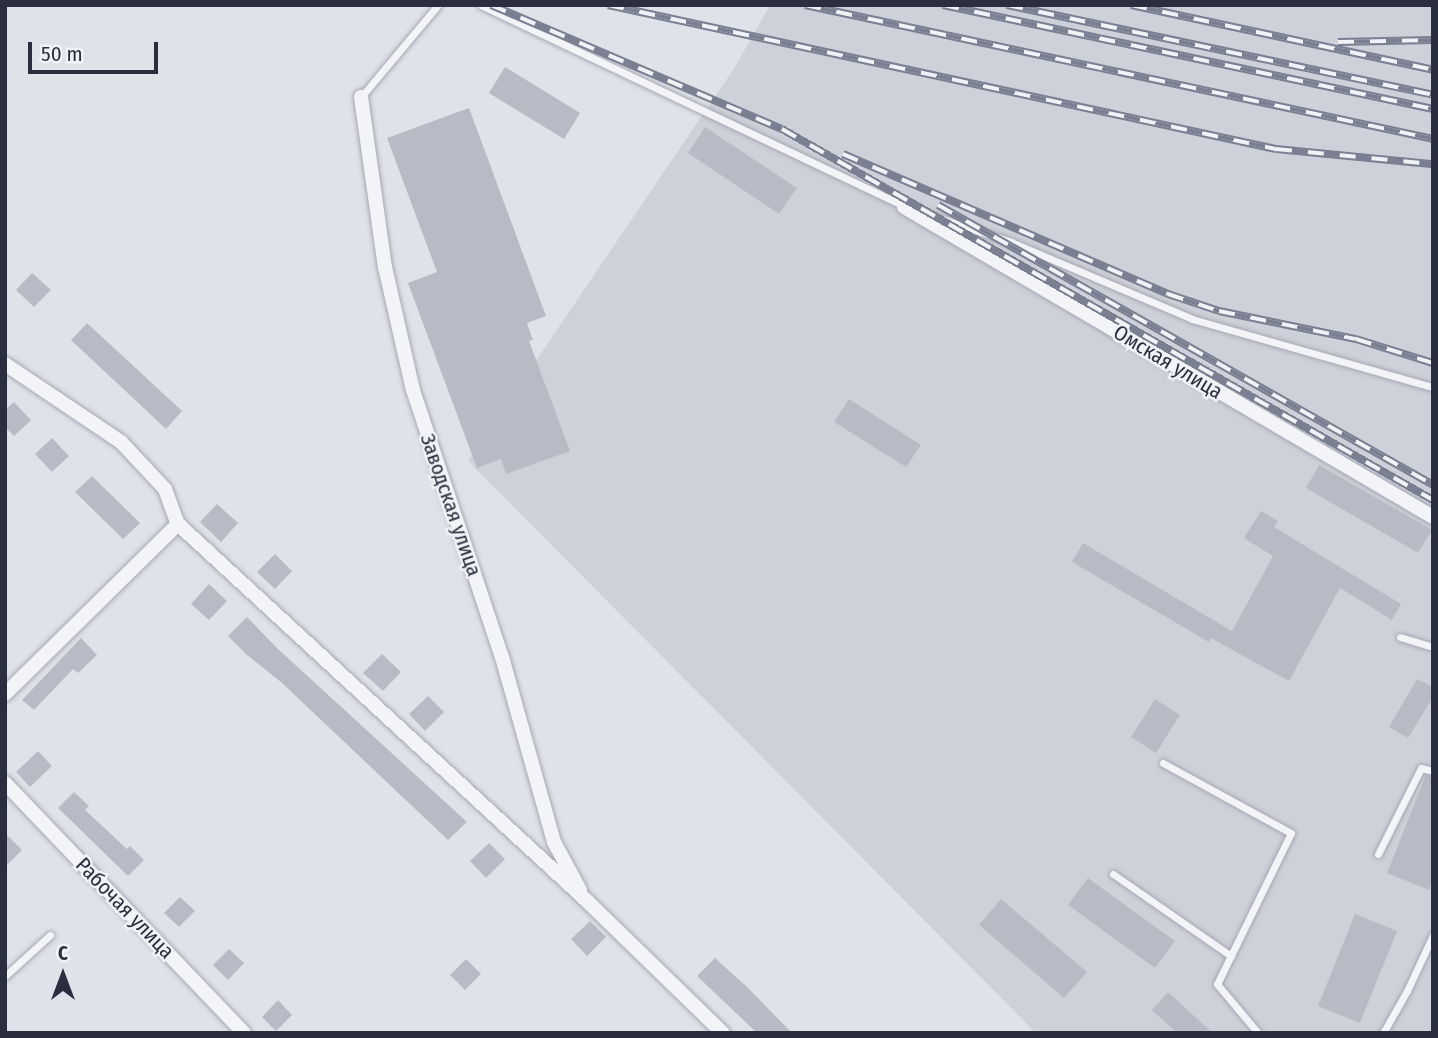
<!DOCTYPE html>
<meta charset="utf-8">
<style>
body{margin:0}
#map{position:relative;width:1438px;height:1038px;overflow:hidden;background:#e0e2e9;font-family:"Fira Sans Condensed",sans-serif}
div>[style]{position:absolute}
.built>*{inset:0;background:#cfd1da}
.building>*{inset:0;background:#b8bbc5}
.roads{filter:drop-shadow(0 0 2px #a6a8b3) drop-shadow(0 0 2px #a6a8b3)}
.service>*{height:7px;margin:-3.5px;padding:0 3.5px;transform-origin:3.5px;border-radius:3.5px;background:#f3f4f7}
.minor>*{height:14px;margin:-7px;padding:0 7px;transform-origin:7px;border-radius:7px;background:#f3f4f7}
.rail>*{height:8px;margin-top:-4px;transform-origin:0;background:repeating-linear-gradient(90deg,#f0f2f6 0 16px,#7a8092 0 32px);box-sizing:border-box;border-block:2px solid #7a8092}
span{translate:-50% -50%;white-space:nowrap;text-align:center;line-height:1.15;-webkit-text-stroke:5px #f0f2f6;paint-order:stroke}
.street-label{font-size:21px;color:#2a2e3f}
.frame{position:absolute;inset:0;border:7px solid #2a2e3f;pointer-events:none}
.north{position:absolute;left:28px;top:940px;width:70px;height:70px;-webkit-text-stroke:5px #f0f2f6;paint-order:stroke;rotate:0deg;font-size:19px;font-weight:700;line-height:28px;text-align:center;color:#2a2e3f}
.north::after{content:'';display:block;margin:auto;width:24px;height:32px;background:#2a2e3f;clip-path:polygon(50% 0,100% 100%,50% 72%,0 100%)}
.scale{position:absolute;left:28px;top:42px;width:130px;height:32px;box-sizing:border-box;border:4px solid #2a2e3f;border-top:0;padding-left:9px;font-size:21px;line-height:24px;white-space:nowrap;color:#2a2e3f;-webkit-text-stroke:5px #f0f2f6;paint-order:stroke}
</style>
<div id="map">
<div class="built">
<div style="clip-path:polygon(770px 5px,1433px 5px,1433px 1033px,1036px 1033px,468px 461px,735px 67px)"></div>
</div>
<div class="building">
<div style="clip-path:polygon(505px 67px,580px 113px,564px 139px,489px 93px)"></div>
<div style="clip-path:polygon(469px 108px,546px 316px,527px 323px,533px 340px,529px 341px,570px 451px,506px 474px,501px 459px,477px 468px,408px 283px,437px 272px,387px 138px)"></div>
<div style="clip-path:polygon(705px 127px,797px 188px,779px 214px,688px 153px)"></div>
<div style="clip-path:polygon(32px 273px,51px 290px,34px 307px,16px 290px)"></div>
<div style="clip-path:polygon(87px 323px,182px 411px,166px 429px,71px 340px)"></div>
<div style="clip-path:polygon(849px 399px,921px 445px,906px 467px,834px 422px)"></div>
<div style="clip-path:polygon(14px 402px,31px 420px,14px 436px,5px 427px,5px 410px)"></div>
<div style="clip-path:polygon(52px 438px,69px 456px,52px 472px,35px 454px)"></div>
<div style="clip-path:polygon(1319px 465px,1432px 530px,1418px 553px,1306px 488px)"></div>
<div style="clip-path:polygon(92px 476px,140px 523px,123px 539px,75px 492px)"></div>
<div style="clip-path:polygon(217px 504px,238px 523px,221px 542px,200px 522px)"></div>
<div style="clip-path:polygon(1261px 511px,1278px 521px,1274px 527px,1401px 604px,1392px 620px,1340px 588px,1289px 681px,1211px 638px,1209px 642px,1072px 562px,1083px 543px,1232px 631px,1273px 556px,1244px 538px)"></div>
<div style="clip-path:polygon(275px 554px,292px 571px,275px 589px,257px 572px)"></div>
<div style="clip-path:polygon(209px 584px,227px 601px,209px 620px,191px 604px)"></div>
<div style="clip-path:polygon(247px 617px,278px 649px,467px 822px,448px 840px,281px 682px,247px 655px,228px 636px)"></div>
<div style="clip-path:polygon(81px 638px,97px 655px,78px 673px,73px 669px,34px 710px,22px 700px)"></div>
<div style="clip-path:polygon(382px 654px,401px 672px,383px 691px,363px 673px)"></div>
<div style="clip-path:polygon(1417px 679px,1433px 687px,1433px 697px,1408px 738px,1389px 727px)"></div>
<div style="clip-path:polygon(428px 696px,444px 712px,425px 731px,409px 714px)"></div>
<div style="clip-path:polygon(1155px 699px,1180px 715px,1156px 753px,1131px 737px)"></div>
<div style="clip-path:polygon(38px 751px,52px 766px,30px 787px,16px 772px)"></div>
<div style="clip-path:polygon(1426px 775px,1433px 777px,1433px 879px,1429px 890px,1387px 873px)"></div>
<div style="clip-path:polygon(74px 792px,89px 806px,85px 810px,127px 849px,130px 846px,144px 860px,128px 876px,58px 808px)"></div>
<div style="clip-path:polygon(5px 833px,22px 850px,5px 867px)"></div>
<div style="clip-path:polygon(489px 843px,505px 859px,486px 878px,470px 861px)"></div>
<div style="clip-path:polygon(1088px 878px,1175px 941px,1155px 968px,1068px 905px)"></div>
<div style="clip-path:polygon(180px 897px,195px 911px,179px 927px,164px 913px)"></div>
<div style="clip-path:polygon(1001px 899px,1087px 972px,1064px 998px,979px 925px)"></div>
<div style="clip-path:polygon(1355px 914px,1397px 931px,1360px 1023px,1318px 1006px)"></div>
<div style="clip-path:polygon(590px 921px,606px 937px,587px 956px,571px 939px)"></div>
<div style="clip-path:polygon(229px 949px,244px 963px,228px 980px,213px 965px)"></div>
<div style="clip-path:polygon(715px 958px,748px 988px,792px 1033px,757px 1033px,716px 994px,697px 976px)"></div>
<div style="clip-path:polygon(466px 959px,481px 974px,465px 990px,450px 975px)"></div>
<div style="clip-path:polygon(1168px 992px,1194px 1016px,1213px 1033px,1177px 1033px,1152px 1010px)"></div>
<div style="clip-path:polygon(278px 1000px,292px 1015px,276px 1031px,262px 1017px)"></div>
</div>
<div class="roads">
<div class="service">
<div style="left:481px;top:5px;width:471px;rotate:25.4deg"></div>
<div style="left:361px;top:97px;width:120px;rotate:-50.1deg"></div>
<div style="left:924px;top:213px;width:92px;rotate:18.4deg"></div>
<div style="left:1011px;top:242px;width:197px;rotate:23deg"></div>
<div style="left:1192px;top:319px;width:250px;rotate:15.8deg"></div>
<div style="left:1400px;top:637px;width:34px;rotate:17deg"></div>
<div style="left:1163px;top:763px;width:146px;rotate:28.7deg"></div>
<div style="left:1291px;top:833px;width:168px;rotate:116.1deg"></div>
<div style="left:1217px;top:984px;width:64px;rotate:50.1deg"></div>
<div style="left:1378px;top:854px;width:96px;rotate:-63.4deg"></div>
<div style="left:1421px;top:768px;width:12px;rotate:14deg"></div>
<div style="left:1113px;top:874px;width:144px;rotate:34.8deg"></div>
<div style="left:5px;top:976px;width:61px;rotate:-42.3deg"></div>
<div style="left:1383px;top:1033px;width:48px;rotate:-60.3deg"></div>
<div style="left:1407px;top:991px;width:62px;rotate:-65.1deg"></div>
</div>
<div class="minor">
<div style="left:361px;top:97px;width:172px;rotate:82deg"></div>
<div style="left:385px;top:267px;width:126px;rotate:77.2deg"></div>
<div style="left:413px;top:390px;width:281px;rotate:71.6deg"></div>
<div style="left:502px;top:657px;width:192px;rotate:74.3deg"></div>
<div style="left:554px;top:842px;width:55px;rotate:61.6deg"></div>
<div style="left:904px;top:207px;width:613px;rotate:30.37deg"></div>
<div style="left:5px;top:364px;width:140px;rotate:33.9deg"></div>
<div style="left:121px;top:442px;width:64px;rotate:46.9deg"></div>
<div style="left:165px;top:489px;width:37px;rotate:70deg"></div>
<div style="left:178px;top:524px;width:555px;rotate:42.66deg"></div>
<div style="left:586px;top:900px;width:191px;rotate:44.2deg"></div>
<div style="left:5px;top:694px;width:243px;rotate:-44.5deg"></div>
<div style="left:5px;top:783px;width:346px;rotate:46.3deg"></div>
</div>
</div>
<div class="rail">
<div style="left:491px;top:5px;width:316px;rotate:23.1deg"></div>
<div style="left:782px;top:129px;width:749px;rotate:29.68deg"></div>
<div style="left:608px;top:5px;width:683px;rotate:12.17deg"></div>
<div style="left:1276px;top:149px;width:158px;rotate:5.5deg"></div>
<div style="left:805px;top:5px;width:642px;rotate:12.04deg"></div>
<div style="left:943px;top:5px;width:501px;rotate:11.98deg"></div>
<div style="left:1007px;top:5px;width:435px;rotate:11.9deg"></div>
<div style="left:1131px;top:5px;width:309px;rotate:12.1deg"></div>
<div style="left:1338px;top:42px;width:95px;rotate:-1.2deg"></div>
<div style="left:843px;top:154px;width:354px;rotate:23.3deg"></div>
<div style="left:1168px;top:294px;width:54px;rotate:18.4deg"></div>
<div style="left:1219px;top:311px;width:140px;rotate:11.6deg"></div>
<div style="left:1356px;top:339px;width:81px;rotate:17.3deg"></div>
<div style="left:938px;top:205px;width:569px;rotate:29.49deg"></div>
</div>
<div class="street-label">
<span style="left:1168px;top:362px;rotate:31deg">Омская улица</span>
<span style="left:451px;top:505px;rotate:71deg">Заводская улица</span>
<span style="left:125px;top:908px;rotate:46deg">Рабочая улица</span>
</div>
<div class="frame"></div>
<div class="north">С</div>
<div class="scale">50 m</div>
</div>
